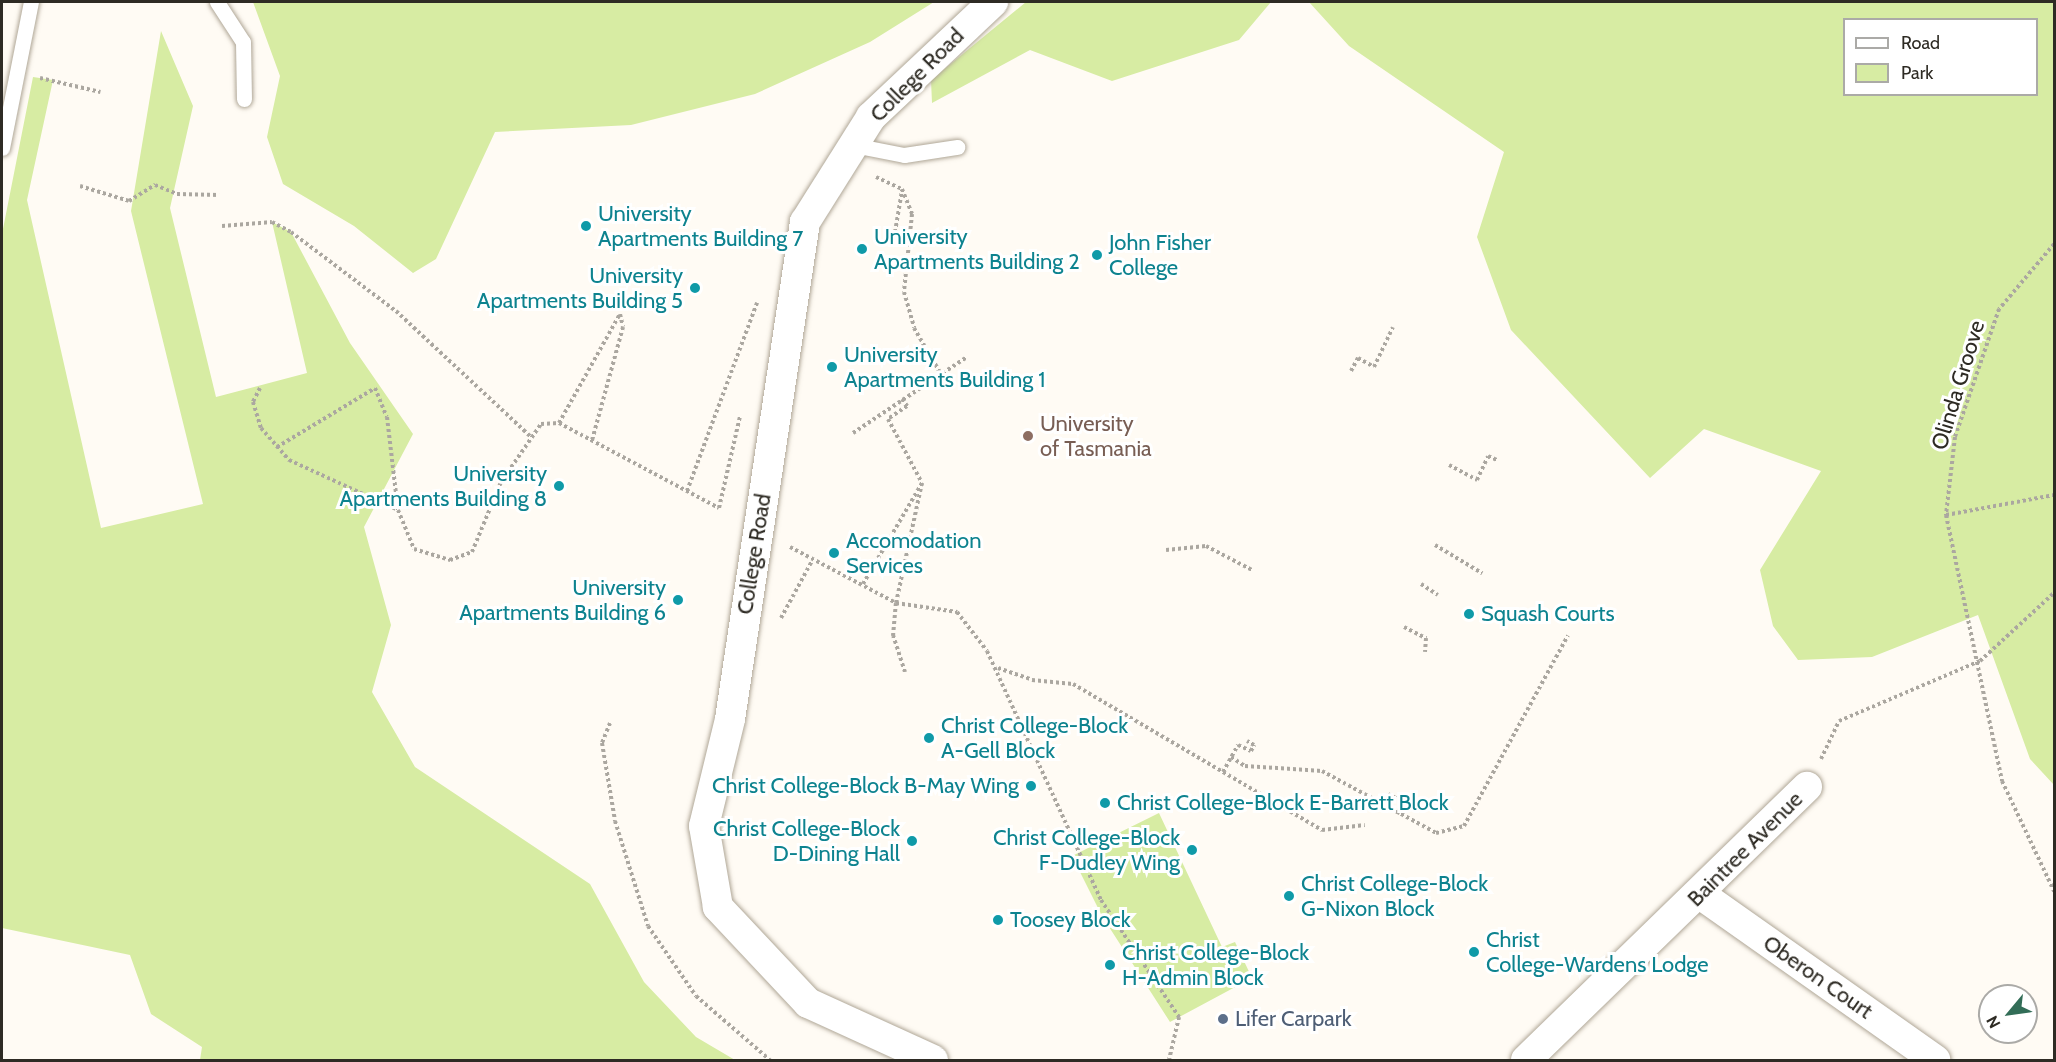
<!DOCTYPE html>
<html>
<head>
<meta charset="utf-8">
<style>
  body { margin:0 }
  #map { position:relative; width:2056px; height:1062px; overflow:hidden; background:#fffbf4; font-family:Cabin,sans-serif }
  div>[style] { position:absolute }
  .green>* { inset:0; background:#d7eca3 }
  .path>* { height:4px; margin-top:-2px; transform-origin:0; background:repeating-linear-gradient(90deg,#aba7a0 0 3px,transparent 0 6px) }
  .roads { filter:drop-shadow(0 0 2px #b0a797) drop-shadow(0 0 2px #b0a797) }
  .service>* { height:15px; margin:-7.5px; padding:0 7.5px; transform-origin:7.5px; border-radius:7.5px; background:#fff }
  .minor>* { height:30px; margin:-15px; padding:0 15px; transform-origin:15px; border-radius:15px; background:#fff }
  .dots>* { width:16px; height:16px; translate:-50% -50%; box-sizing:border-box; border:3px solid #fff; border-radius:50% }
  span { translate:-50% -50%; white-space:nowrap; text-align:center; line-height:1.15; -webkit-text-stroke:6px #fff; paint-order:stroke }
  .street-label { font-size:22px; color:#2e2b24 }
  .culture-label { font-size:22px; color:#0d838f }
  .left { translate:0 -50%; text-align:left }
  .right { translate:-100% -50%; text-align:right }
  .education-label { font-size:22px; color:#785e54 }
  .service-label { font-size:22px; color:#4e5e75 }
  .frame { position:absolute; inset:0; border:3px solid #2e2b24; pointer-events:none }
  .legend { position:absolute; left:1843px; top:18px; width:195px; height:78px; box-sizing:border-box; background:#fff; border:2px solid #abaaa7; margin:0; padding:8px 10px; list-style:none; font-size:18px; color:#2e2b24 }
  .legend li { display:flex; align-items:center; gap:12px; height:30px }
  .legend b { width:30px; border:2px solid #abaaa7 }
  .north { position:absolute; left:1978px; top:984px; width:60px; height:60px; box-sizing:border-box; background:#fff; border:2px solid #abaaa7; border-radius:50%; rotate:241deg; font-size:16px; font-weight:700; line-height:24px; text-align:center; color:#2e2b24 }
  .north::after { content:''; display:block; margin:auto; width:21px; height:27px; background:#326d57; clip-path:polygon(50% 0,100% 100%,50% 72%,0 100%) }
</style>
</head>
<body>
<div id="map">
  <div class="green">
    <i style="clip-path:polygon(253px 2px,934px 2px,870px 42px,755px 94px,631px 125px,495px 132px,436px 259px,413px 273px,354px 226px,283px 184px,267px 137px,280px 76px)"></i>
    <i style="clip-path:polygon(1026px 2px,1271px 2px,1239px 40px,1112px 81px,1030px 50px,932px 103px,931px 80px)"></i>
    <i style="clip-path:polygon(evenodd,1309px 2px,2054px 2px,2054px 785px,2030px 759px,1978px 615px,1872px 657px,1798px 660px,1773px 626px,1760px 570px,1821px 471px,1704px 429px,1650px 478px,1511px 330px,1477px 237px,1504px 152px,1349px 46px,1309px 2px,1844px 20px,2036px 20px,2036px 94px,1844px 94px,1844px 20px)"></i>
    <i style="clip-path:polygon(161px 31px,193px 106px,170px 208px,216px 397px,307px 373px,272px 222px,291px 232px,350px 343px,413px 434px,364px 527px,391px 625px,372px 692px,415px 767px,590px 884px,644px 982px,696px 1037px,735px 1060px,200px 1060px,202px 1047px,151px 1014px,130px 955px,2px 928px,2px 234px,33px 77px,53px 80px,27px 200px,101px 528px,203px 504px,131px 211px)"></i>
    <i style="clip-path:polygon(1159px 813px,1222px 947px,1235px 942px,1252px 978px,1170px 1022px,1102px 916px,1072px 856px)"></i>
  </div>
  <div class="path">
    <i style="left:40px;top:78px;width:62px;rotate:13.1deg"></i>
    <i style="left:876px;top:177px;width:29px;rotate:25deg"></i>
    <i style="left:902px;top:189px;width:27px;rotate:68deg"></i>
    <i style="left:912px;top:214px;width:78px;rotate:95.9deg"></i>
    <i style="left:904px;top:292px;width:37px;rotate:74deg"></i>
    <i style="left:914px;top:328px;width:53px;rotate:59.6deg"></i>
    <i style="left:80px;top:186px;width:51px;rotate:17deg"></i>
    <i style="left:129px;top:201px;width:31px;rotate:-32deg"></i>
    <i style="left:155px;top:185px;width:24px;rotate:22deg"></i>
    <i style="left:177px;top:194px;width:42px;rotate:1.4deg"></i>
    <i style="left:222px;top:226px;width:50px;rotate:-4.6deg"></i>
    <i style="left:272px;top:222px;width:21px;rotate:28deg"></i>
    <i style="left:291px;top:232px;width:131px;rotate:37deg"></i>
    <i style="left:396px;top:311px;width:185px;rotate:43deg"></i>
    <i style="left:893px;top:244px;width:55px;rotate:-80.5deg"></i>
    <i style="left:2054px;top:244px;width:85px;rotate:130.2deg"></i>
    <i style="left:1999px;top:309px;width:135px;rotate:109deg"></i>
    <i style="left:1955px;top:437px;width:79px;rotate:96.6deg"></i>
    <i style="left:1946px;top:515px;width:272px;rotate:78.1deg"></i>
    <i style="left:2002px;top:781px;width:122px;rotate:64.7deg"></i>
    <i style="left:1351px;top:371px;width:15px;rotate:-62deg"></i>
    <i style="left:1358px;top:358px;width:18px;rotate:29deg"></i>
    <i style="left:1374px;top:367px;width:44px;rotate:-64.6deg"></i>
    <i style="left:260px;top:388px;width:16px;rotate:117deg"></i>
    <i style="left:253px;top:402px;width:27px;rotate:73deg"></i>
    <i style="left:261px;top:428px;width:43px;rotate:48.8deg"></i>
    <i style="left:289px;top:460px;width:120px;rotate:24.6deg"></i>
    <i style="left:398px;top:510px;width:42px;rotate:67.7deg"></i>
    <i style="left:414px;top:549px;width:38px;rotate:17deg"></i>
    <i style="left:450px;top:560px;width:23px;rotate:-20deg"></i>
    <i style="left:472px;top:552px;width:76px;rotate:-67.5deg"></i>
    <i style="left:501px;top:482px;width:70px;rotate:-55.4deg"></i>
    <i style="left:541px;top:424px;width:18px;rotate:-3deg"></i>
    <i style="left:559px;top:423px;width:181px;rotate:28deg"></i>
    <i style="left:719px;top:508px;width:94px;rotate:-77.1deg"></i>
    <i style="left:902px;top:399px;width:9px;rotate:54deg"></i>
    <i style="left:907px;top:406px;width:23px;rotate:146deg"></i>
    <i style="left:888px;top:419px;width:72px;rotate:62deg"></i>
    <i style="left:559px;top:423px;width:125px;rotate:-60.8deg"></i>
    <i style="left:620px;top:314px;width:13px;rotate:77deg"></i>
    <i style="left:623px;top:327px;width:117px;rotate:105.3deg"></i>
    <i style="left:853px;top:433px;width:137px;rotate:-33.7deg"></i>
    <i style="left:277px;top:447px;width:114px;rotate:-31deg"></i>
    <i style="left:375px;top:388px;width:31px;rotate:68deg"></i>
    <i style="left:387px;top:417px;width:94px;rotate:83.3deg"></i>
    <i style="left:1449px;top:465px;width:32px;rotate:28deg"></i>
    <i style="left:1477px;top:480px;width:26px;rotate:-65deg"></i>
    <i style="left:1488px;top:456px;width:10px;rotate:24deg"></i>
    <i style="left:687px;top:491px;width:201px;rotate:-69.6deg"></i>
    <i style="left:1946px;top:515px;width:110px;rotate:-10.5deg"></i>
    <i style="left:1435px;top:545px;width:55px;rotate:30.8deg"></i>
    <i style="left:790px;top:547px;width:120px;rotate:27.8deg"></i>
    <i style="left:896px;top:603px;width:123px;rotate:-77.8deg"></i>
    <i style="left:922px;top:483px;width:117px;rotate:120.3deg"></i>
    <i style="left:1166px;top:550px;width:40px;rotate:-5.7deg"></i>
    <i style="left:1206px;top:546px;width:52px;rotate:27.6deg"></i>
    <i style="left:1421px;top:584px;width:20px;rotate:33deg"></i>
    <i style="left:781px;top:618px;width:65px;rotate:-61.5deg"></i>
    <i style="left:1404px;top:627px;width:25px;rotate:27deg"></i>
    <i style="left:1426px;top:638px;width:14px;rotate:94deg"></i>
    <i style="left:998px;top:668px;width:36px;rotate:19deg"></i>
    <i style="left:1032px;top:680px;width:41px;rotate:5.6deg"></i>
    <i style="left:1073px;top:684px;width:289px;rotate:30.4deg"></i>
    <i style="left:1322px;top:830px;width:43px;rotate:-6.6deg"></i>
    <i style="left:905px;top:672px;width:38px;rotate:-108deg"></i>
    <i style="left:893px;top:636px;width:33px;rotate:-85deg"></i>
    <i style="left:896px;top:603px;width:62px;rotate:8.4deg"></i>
    <i style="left:957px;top:612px;width:49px;rotate:52.4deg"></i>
    <i style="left:987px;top:651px;width:274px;rotate:65.4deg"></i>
    <i style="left:1101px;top:900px;width:141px;rotate:56.3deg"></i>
    <i style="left:1179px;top:1017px;width:44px;rotate:103.1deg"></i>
    <i style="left:610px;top:723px;width:22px;rotate:112deg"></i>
    <i style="left:602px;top:743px;width:79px;rotate:80.5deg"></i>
    <i style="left:615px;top:821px;width:110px;rotate:72.6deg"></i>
    <i style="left:648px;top:926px;width:85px;rotate:55.6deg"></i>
    <i style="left:696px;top:996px;width:98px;rotate:40.9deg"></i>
    <i style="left:1231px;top:757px;width:17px;rotate:33deg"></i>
    <i style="left:1245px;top:766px;width:77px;rotate:3.7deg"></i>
    <i style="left:1322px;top:771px;width:130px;rotate:28.5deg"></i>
    <i style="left:1436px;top:833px;width:29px;rotate:-14deg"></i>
    <i style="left:1464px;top:826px;width:217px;rotate:-61.4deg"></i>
    <i style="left:1821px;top:759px;width:42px;rotate:-64.7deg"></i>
    <i style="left:1839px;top:721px;width:153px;rotate:-23.1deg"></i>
    <i style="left:1980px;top:661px;width:100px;rotate:-42.6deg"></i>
    <i style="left:1223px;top:772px;width:31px;rotate:-61deg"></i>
    <i style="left:1238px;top:745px;width:14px;rotate:25deg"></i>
    <i style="left:1251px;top:751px;width:7px;rotate:-63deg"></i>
    <i style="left:1254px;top:745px;width:8px;rotate:-150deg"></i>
    <i style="left:1388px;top:794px;width:18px;rotate:27deg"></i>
    <i style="left:1404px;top:802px;width:14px;rotate:120deg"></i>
  </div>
  <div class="roads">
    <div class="service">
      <i style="left:217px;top:2px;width:48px;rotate:57deg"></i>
      <i style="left:243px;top:42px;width:57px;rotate:89deg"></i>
      <i style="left:853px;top:145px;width:52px;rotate:11.1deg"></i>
      <i style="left:904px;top:155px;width:54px;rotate:-8.6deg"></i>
      <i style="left:2px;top:148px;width:149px;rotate:-78.8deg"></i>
    </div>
    <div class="minor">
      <i style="left:1700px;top:894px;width:288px;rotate:35.2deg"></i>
      <i style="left:933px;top:1060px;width:137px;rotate:-155.5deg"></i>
      <i style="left:808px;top:1003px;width:132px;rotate:-133.2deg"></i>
      <i style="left:718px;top:907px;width:82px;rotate:-99.8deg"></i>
      <i style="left:704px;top:826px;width:110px;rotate:-76.3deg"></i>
      <i style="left:730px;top:719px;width:503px;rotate:-81.42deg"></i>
      <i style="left:805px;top:222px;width:124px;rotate:-57.8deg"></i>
      <i style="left:871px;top:117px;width:168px;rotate:-43.3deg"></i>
      <i style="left:1526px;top:1060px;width:392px;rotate:-44.2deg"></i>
    </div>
  </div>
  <div class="dots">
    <i style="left:586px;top:226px;background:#0f9aa8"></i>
    <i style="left:862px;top:249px;background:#0f9aa8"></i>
    <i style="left:1097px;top:255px;background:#0f9aa8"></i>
    <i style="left:695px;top:288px;background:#0f9aa8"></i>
    <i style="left:832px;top:367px;background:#0f9aa8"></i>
    <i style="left:1028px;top:436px;background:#8d6e63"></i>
    <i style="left:559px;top:486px;background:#0f9aa8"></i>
    <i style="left:834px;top:553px;background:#0f9aa8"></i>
    <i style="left:678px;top:600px;background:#0f9aa8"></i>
    <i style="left:1469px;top:614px;background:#0f9aa8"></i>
    <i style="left:929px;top:738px;background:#0f9aa8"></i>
    <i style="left:1031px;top:786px;background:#0f9aa8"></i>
    <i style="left:1105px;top:803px;background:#0f9aa8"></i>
    <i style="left:912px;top:841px;background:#0f9aa8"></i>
    <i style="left:1192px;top:850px;background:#0f9aa8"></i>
    <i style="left:1289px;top:896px;background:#0f9aa8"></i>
    <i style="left:998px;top:920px;background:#0f9aa8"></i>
    <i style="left:1474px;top:952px;background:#0f9aa8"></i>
    <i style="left:1110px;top:965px;background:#0f9aa8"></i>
    <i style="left:1223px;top:1019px;background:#5c6f8a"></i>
  </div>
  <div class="street-label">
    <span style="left:917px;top:75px;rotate:-45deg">College Road</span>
    <span style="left:1958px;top:385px;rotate:-73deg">Olinda Groove</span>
    <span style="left:754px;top:554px;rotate:-81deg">College Road</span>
    <span style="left:1745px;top:849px;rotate:-45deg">Baintree Avenue</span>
    <span style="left:1818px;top:977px;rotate:35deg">Oberon Court</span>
  </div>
  <div class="culture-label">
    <span class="left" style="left:598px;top:226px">University<br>Apartments Building 7</span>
    <span class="left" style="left:874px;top:249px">University<br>Apartments Building 2</span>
    <span class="left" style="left:1109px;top:255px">John Fisher<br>College</span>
    <span class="right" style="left:683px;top:288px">University<br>Apartments Building 5</span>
    <span class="left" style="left:844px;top:367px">University<br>Apartments Building 1</span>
    <span class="right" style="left:547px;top:486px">University<br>Apartments Building 8</span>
    <span class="left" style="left:846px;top:553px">Accomodation<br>Services</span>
    <span class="right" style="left:666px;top:600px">University<br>Apartments Building 6</span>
    <span class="left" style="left:1481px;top:614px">Squash Courts</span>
    <span class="left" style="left:941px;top:738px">Christ College-Block<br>A-Gell Block</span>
    <span class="right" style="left:1019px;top:786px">Christ College-Block B-May Wing</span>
    <span class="left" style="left:1117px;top:803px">Christ College-Block E-Barrett Block</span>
    <span class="right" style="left:900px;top:841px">Christ College-Block<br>D-Dining Hall</span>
    <span class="right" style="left:1180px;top:850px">Christ College-Block<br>F-Dudley Wing</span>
    <span class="left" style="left:1301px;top:896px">Christ College-Block<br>G-Nixon Block</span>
    <span class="left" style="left:1010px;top:920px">Toosey Block</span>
    <span class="left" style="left:1486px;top:952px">Christ<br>College-Wardens Lodge</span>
    <span class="left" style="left:1122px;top:965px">Christ College-Block<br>H-Admin Block</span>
  </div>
  <div class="education-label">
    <span class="left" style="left:1040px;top:436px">University<br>of Tasmania</span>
  </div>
  <div class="service-label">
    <span class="left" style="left:1235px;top:1019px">Lifer Carpark</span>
  </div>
  <div class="frame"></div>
  <ul class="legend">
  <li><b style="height:8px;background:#fff"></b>Road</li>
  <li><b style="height:16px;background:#d7eca3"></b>Park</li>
  </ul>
  <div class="north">N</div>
</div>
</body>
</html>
